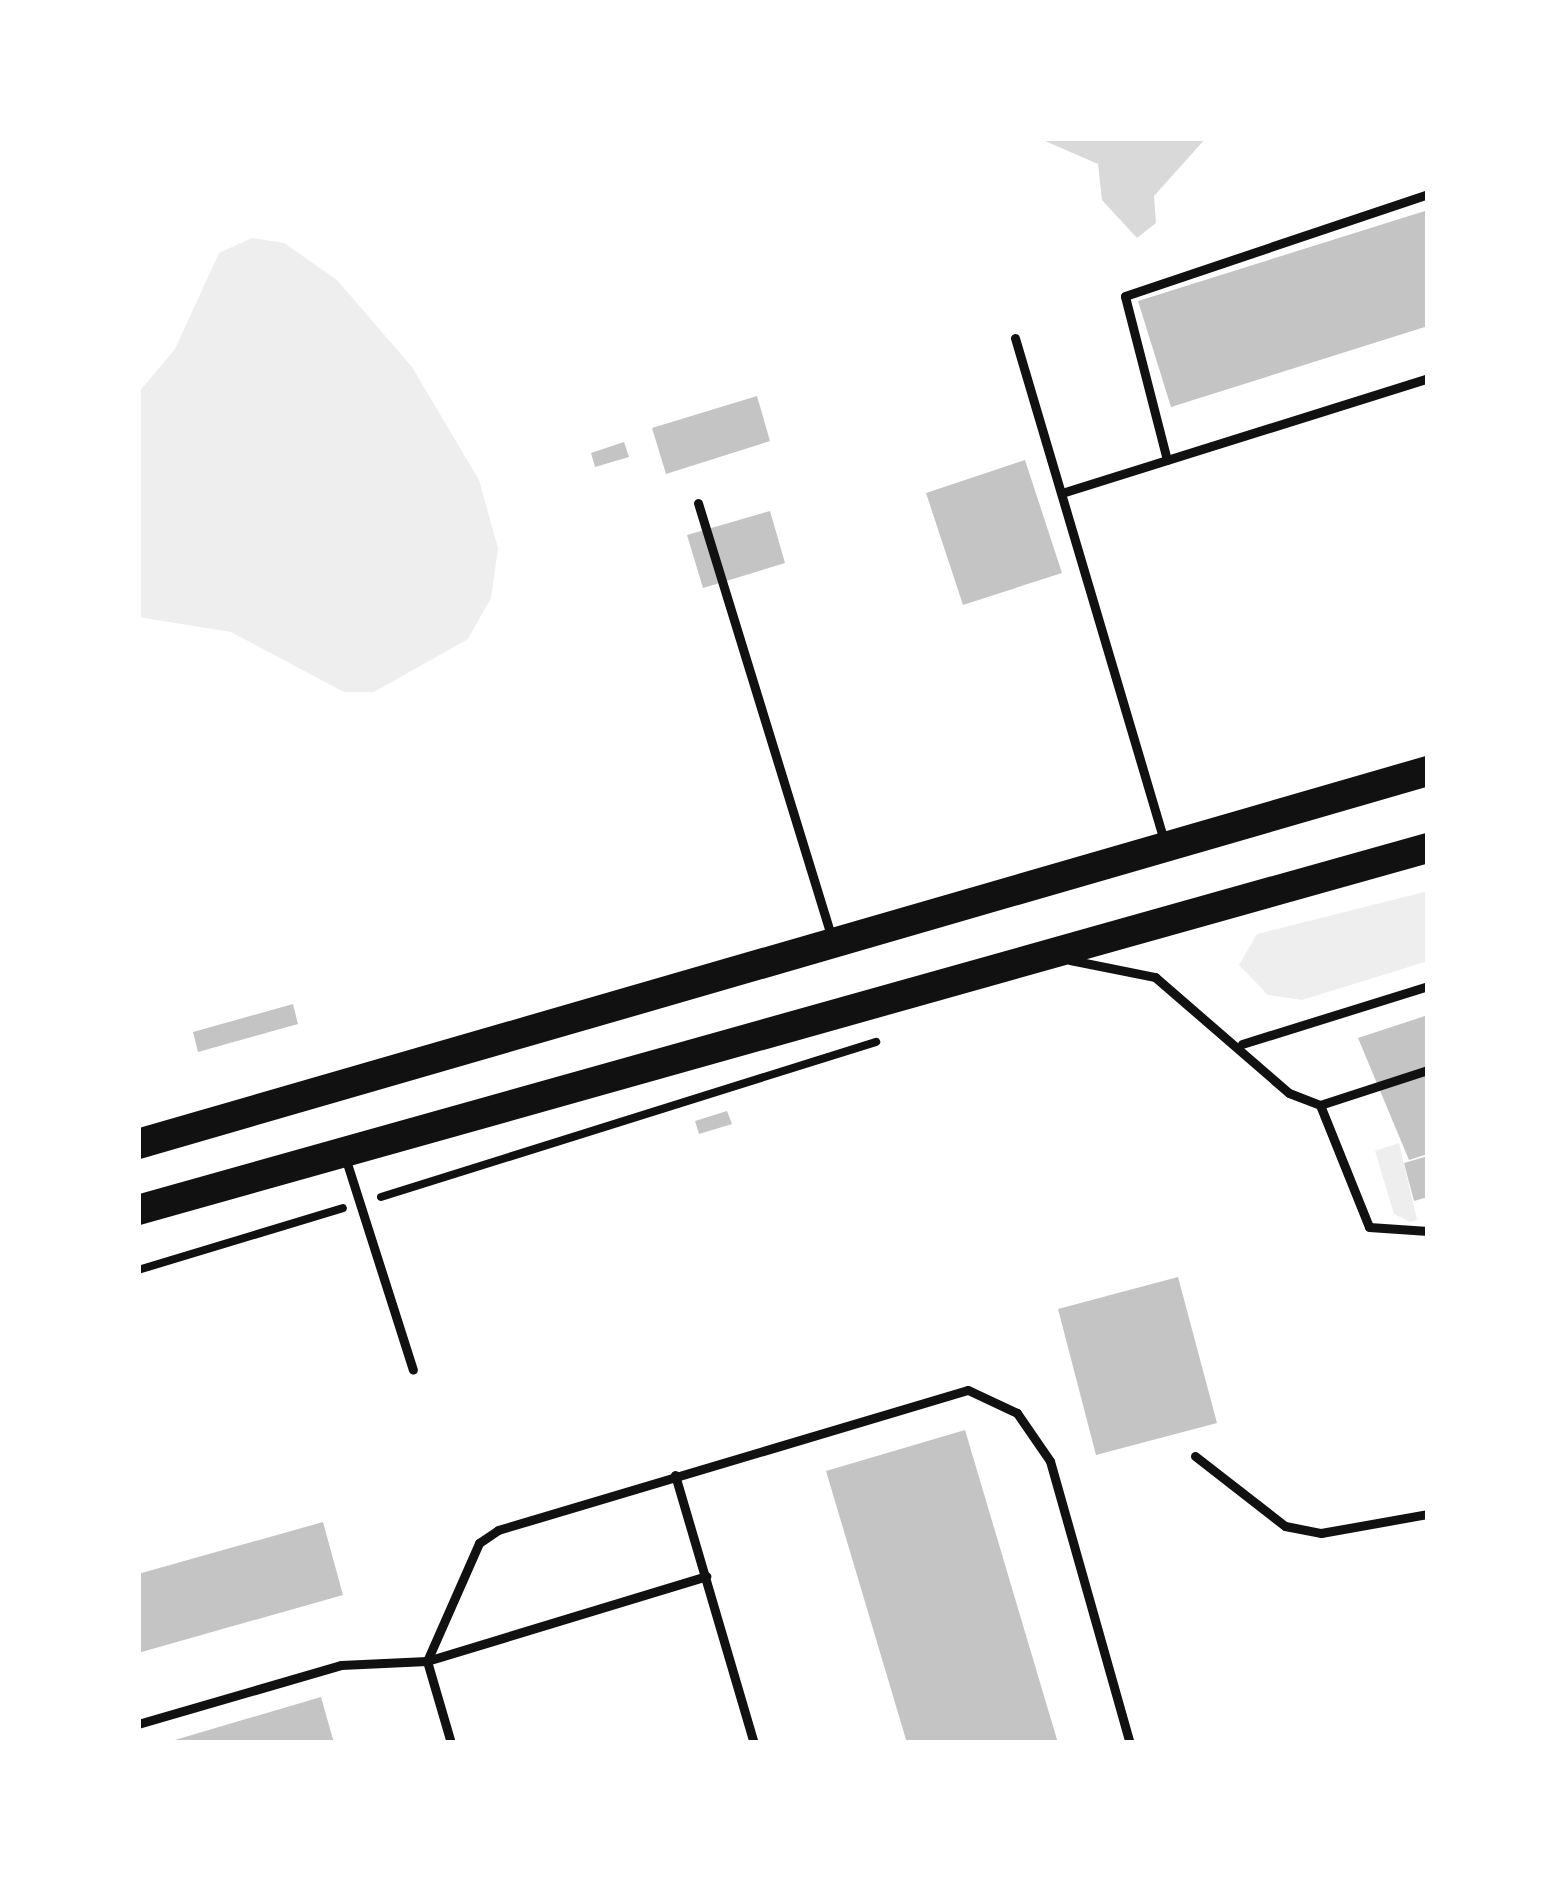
<!DOCTYPE html>
<html>
<head>
<meta charset="utf-8">
<style>
  body { margin:0 }
  #map { position:relative; width:1566px; height:1881px; overflow:hidden; background:#fff; font-family:"Work Sans",sans-serif }
  div>[style] { position:absolute }
  .green>* { inset:0; background:#eee }
  .water>* { inset:0; background:#d9d9d9 }
  .building>* { inset:0; background:#c4c4c4 }
  .path>* { height:8px; margin:-4px; padding:0 4px; transform-origin:4px; border-radius:4px; background:#111 }
  .service>* { height:9px; margin:-4.5px; padding:0 4.5px; transform-origin:4.5px; border-radius:4.5px; background:#111 }
  .primary>* { height:30px; margin:-15px; padding:0 15px; transform-origin:15px; border-radius:15px; background:#111 }
  span { translate:-50% -50%; white-space:nowrap; text-align:center; line-height:1.15; -webkit-text-stroke:10px #fff; paint-order:stroke }
  .frame { position:absolute; inset:0; border:141px solid #fff; pointer-events:none }
</style>
</head>
<body>
<div id="map">
  <div class="green">
    <i style="clip-path:polygon(252px 238px,284px 243px,337px 280px,412px 367px,479px 480px,498px 548px,491px 598px,468px 639px,374px 692px,344px 692px,231px 632px,138px 617px,138px 393px,175px 349px,219px 253px)"></i>
    <i style="clip-path:polygon(1428px 891px,1428px 961px,1302px 1000px,1268px 995px,1239px 965px,1257px 934px)"></i>
    <i style="clip-path:polygon(1399px 1143px,1417px 1220px,1410px 1222px,1394px 1214px,1375px 1151px)"></i>
  </div>
  <div class="water">
    <i style="clip-path:polygon(1038px 138px,1206px 138px,1154px 196px,1156px 223px,1137px 238px,1102px 200px,1098px 164px)"></i>
  </div>
  <div class="building">
    <i style="clip-path:polygon(1428px 210px,1428px 326px,1171px 407px,1138px 301px)"></i>
    <i style="clip-path:polygon(757px 396px,770px 441px,666px 474px,652px 428px)"></i>
    <i style="clip-path:polygon(624px 442px,629px 457px,595px 467px,591px 453px)"></i>
    <i style="clip-path:polygon(1025px 460px,1062px 573px,963px 605px,926px 493px)"></i>
    <i style="clip-path:polygon(770px 511px,785px 563px,703px 588px,687px 535px)"></i>
    <i style="clip-path:polygon(293px 1004px,298px 1024px,198px 1052px,193px 1032px)"></i>
    <i style="clip-path:polygon(1428px 1015px,1428px 1154px,1409px 1160px,1358px 1038px)"></i>
    <i style="clip-path:polygon(727px 1111px,732px 1124px,699px 1134px,695px 1121px)"></i>
    <i style="clip-path:polygon(1428px 1156px,1428px 1197px,1414px 1201px,1404px 1163px)"></i>
    <i style="clip-path:polygon(1178px 1277px,1217px 1423px,1096px 1455px,1058px 1309px)"></i>
    <i style="clip-path:polygon(965px 1430px,1058px 1743px,907px 1743px,826px 1471px)"></i>
    <i style="clip-path:polygon(323px 1522px,343px 1595px,138px 1653px,138px 1574px)"></i>
    <i style="clip-path:polygon(321px 1697px,334px 1743px,168px 1743px,168px 1742px)"></i>
  </div>
  <div class="path">
    <i style="left:381px;top:1197px;width:519px;rotate:-17.39deg"></i>
    <i style="left:138px;top:1270px;width:214px;rotate:-16.8deg"></i>
  </div>
  <div class="service">
    <i style="left:1015px;top:338px;width:528px;rotate:73.49deg"></i>
    <i style="left:1167px;top:460px;width:169px;rotate:-104.4deg"></i>
    <i style="left:1125px;top:296px;width:320px;rotate:-18.6deg"></i>
    <i style="left:1065px;top:492px;width:380px;rotate:-17.4deg"></i>
    <i style="left:698px;top:503px;width:455px;rotate:72.9deg"></i>
    <i style="left:1070px;top:960px;width:87px;rotate:11.3deg"></i>
    <i style="left:1155px;top:977px;width:177px;rotate:40.9deg"></i>
    <i style="left:1289px;top:1093px;width:33px;rotate:21deg"></i>
    <i style="left:1320px;top:1105px;width:114px;rotate:-18deg"></i>
    <i style="left:1242px;top:1044px;width:195px;rotate:-17.3deg"></i>
    <i style="left:1320px;top:1105px;width:131px;rotate:68.1deg"></i>
    <i style="left:1369px;top:1227px;width:59px;rotate:3.9deg"></i>
    <i style="left:346px;top:1160px;width:220px;rotate:72.3deg"></i>
    <i style="left:1195px;top:1456px;width:114px;rotate:37.9deg"></i>
    <i style="left:1285px;top:1526px;width:37px;rotate:11deg"></i>
    <i style="left:1321px;top:1533px;width:109px;rotate:-10.1deg"></i>
    <i style="left:675px;top:1475px;width:279px;rotate:73.6deg"></i>
    <i style="left:138px;top:1724px;width:211px;rotate:-16.2deg"></i>
    <i style="left:341px;top:1665px;width:86px;rotate:-2.7deg"></i>
    <i style="left:427px;top:1661px;width:292px;rotate:-16.9deg"></i>
    <i style="left:451px;top:1743px;width:85px;rotate:-106.3deg"></i>
    <i style="left:427px;top:1661px;width:129px;rotate:-66.2deg"></i>
    <i style="left:479px;top:1543px;width:23px;rotate:-34deg"></i>
    <i style="left:498px;top:1530px;width:490px;rotate:-16.6deg"></i>
    <i style="left:968px;top:1390px;width:54px;rotate:25.1deg"></i>
    <i style="left:1017px;top:1413px;width:58px;rotate:55.5deg"></i>
    <i style="left:1050px;top:1461px;width:293px;rotate:74.2deg"></i>
  </div>
  <div class="primary">
    <i style="left:138px;top:1144px;width:1343px;rotate:-16.13deg"></i>
    <i style="left:138px;top:1210px;width:1340px;rotate:-15.68deg"></i>
  </div>
  <div class="frame"></div>
</div>
</body>
</html>
